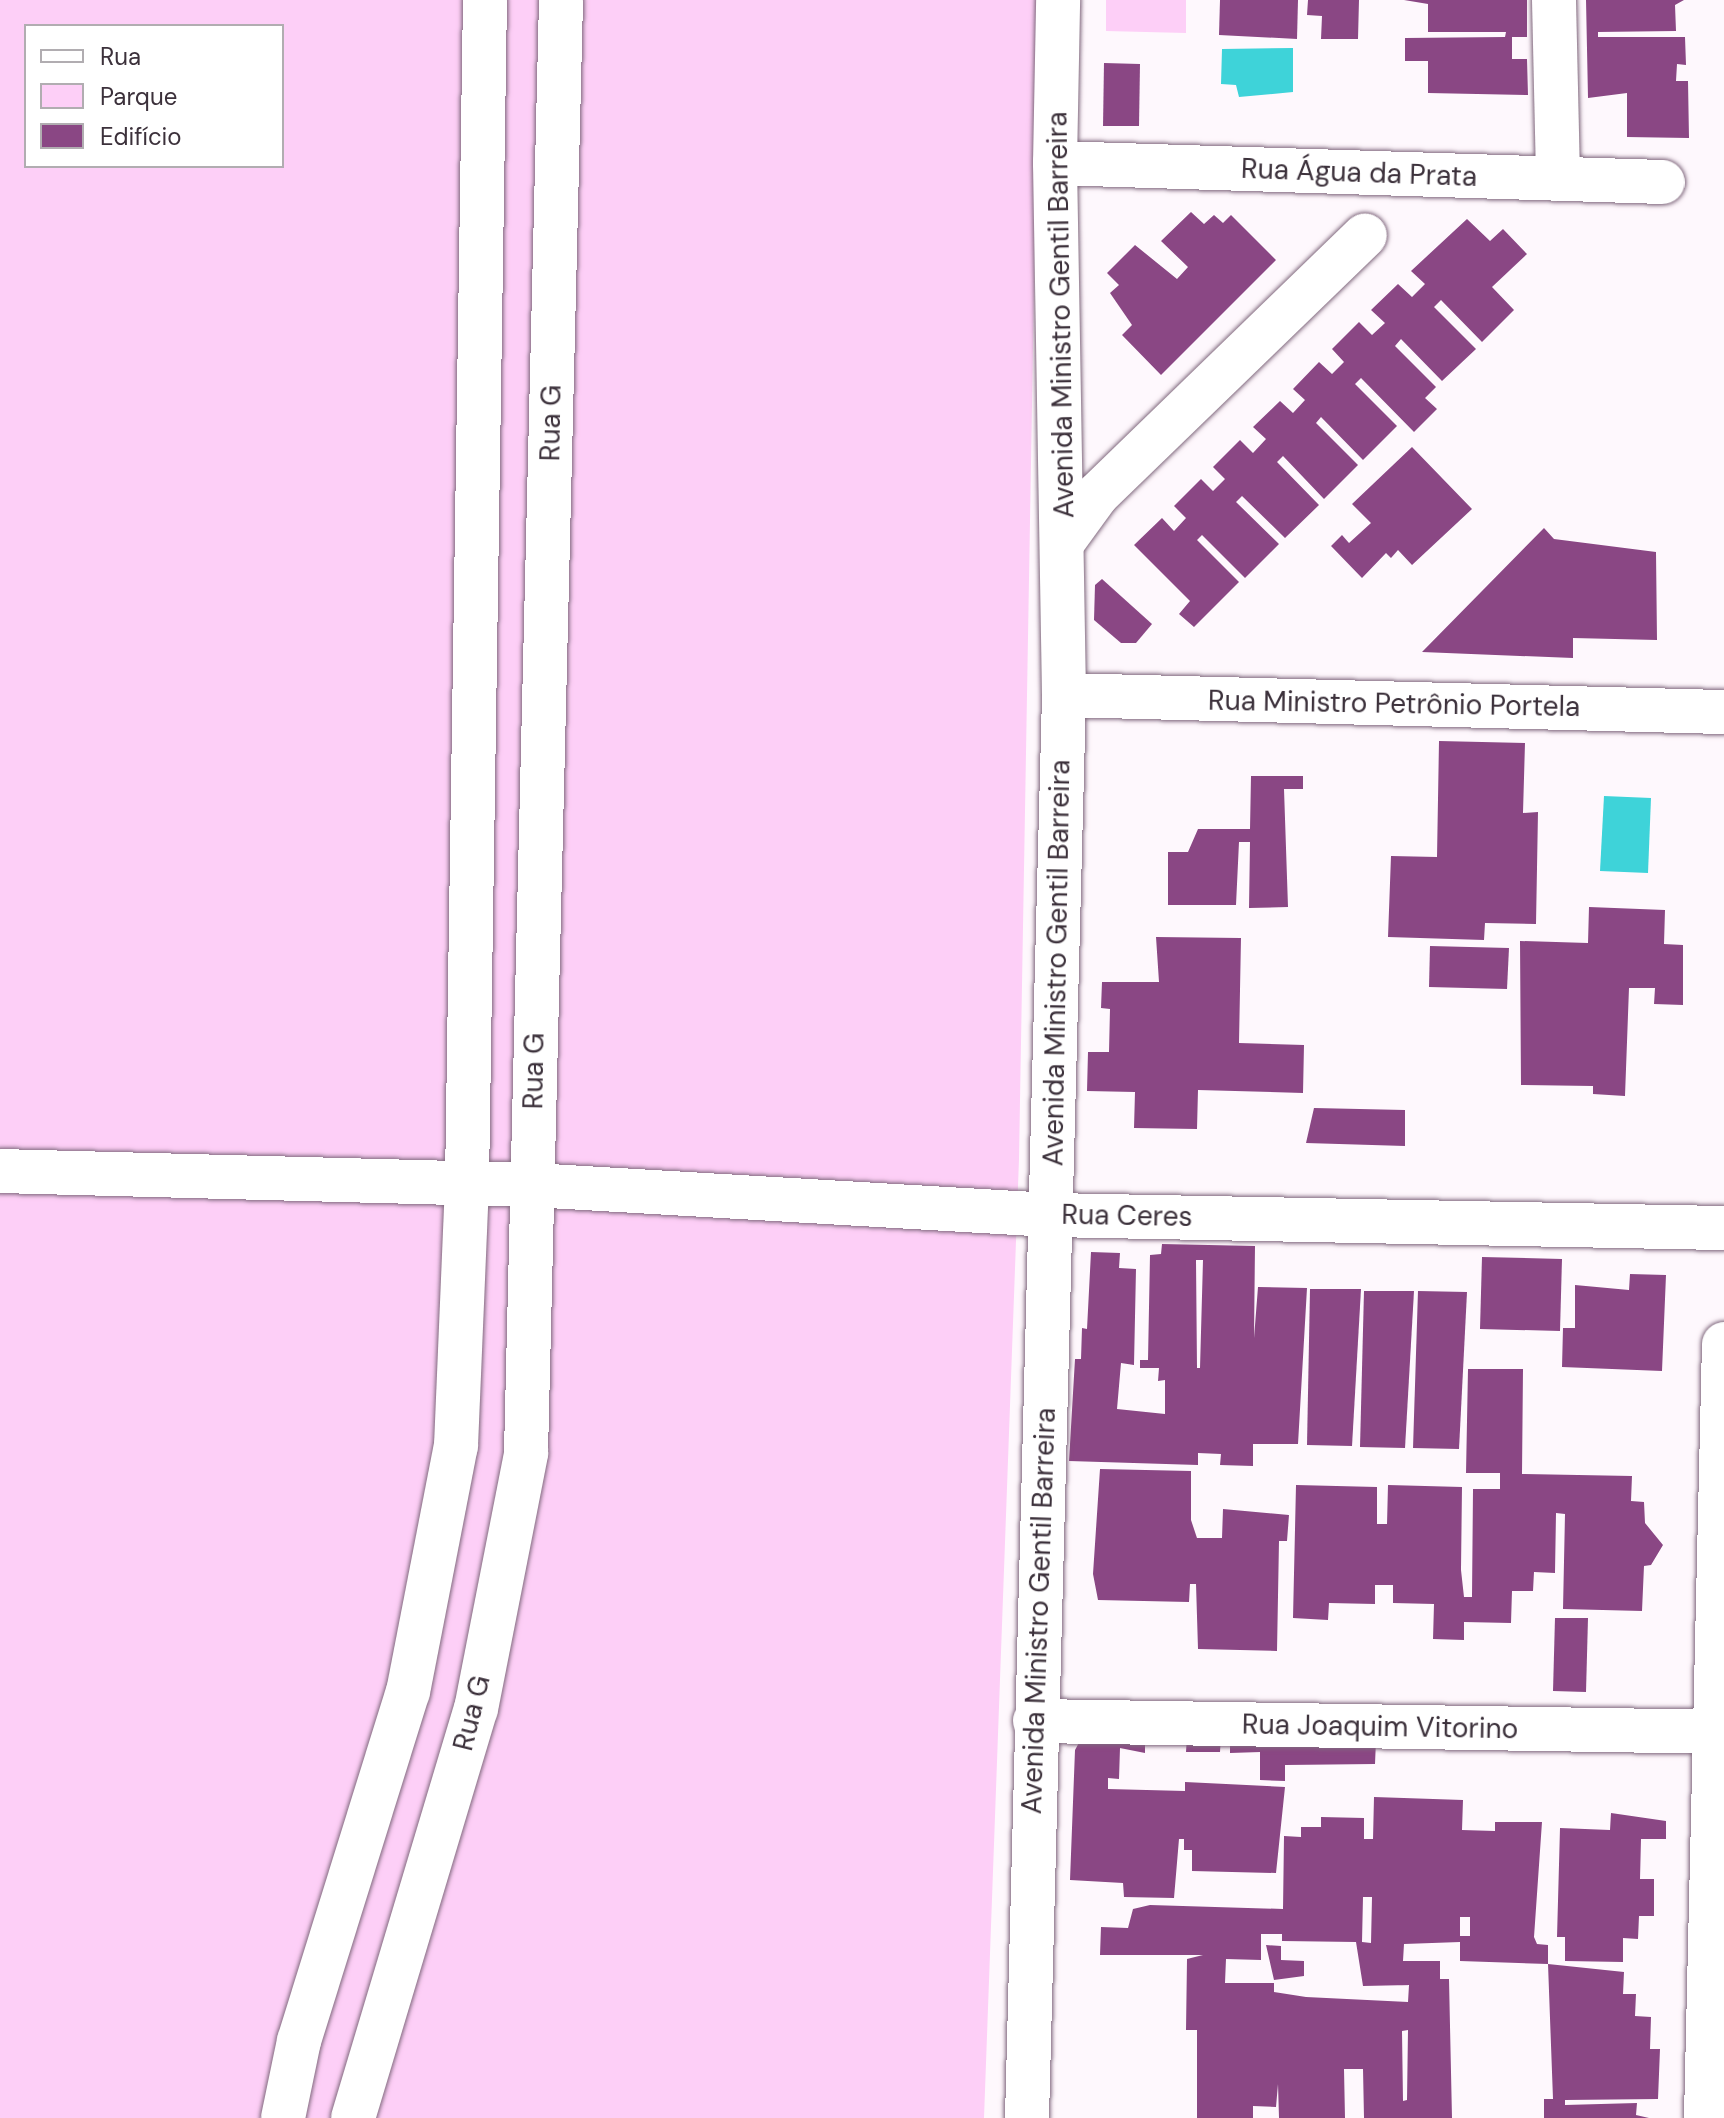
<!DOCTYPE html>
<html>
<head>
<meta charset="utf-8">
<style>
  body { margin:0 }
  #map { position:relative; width:1724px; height:2118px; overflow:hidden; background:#fef8fd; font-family:"DM Sans",sans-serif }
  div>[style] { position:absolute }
  .green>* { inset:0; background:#fdcff7 }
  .water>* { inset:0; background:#3ed3d9 }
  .building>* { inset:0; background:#8a4784 }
  .roads { filter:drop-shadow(0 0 2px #81697e) drop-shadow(0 0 2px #81697e) }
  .street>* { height:44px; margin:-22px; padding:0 22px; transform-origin:22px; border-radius:22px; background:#fff }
  .secondary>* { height:44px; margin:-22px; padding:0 22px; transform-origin:22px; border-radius:22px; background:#fff }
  span { translate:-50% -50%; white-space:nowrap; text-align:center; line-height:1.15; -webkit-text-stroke:8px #fff; paint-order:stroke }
  .street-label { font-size:28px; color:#3c313b }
  .legend { position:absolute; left:24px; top:24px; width:260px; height:144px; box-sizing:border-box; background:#fff; border:2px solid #b1adb1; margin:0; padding:10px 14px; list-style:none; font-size:24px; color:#3c313b }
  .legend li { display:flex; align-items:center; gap:16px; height:40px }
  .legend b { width:40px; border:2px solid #b1adb1 }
</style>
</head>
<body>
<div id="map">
  <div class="green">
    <i style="clip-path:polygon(evenodd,0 0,1039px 0,1019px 1159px,984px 2118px,0 2118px,0 0,26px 26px,282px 26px,282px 166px,26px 166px,26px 26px)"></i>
    <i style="clip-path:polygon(1106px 0,1186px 0,1186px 33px,1106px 31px)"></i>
  </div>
  <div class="water">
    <i style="clip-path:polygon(1222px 49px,1293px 48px,1293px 92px,1239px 97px,1236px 85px,1221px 84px)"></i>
    <i style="clip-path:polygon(1604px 796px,1651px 798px,1648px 873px,1600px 871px)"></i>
  </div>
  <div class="building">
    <i style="clip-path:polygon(1220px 0,1298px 0,1297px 39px,1219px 35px)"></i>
    <i style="clip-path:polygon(1308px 0,1359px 0,1358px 39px,1321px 39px,1322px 16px,1307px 15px)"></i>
    <i style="clip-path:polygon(1404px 0,1527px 0,1527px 37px,1512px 37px,1512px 59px,1527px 59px,1528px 95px,1428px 93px,1428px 61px,1405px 61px,1405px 38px,1505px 37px,1506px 32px,1428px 32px,1428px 4px)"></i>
    <i style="clip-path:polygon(1586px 0,1684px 0,1675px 5px,1676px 31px,1598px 32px,1598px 37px,1685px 37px,1686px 65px,1677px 64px,1676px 81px,1688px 81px,1689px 138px,1627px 137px,1627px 93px,1588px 98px)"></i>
    <i style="clip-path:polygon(1104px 63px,1140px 64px,1139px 126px,1103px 126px)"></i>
    <i style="clip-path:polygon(1191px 212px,1204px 224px,1214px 215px,1223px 223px,1231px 215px,1276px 260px,1161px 375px,1122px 335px,1132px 325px,1110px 293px,1119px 285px,1107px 273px,1135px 245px,1177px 279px,1188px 267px,1161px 241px)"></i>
    <i style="clip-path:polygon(1467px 219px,1490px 241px,1503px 229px,1527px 254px,1492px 287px,1514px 310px,1482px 342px,1441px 300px,1434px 307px,1476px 349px,1442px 381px,1401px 339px,1395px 346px,1436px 387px,1425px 398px,1437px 409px,1414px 432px,1361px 378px,1355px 384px,1397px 426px,1363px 460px,1321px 417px,1316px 423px,1358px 465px,1324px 499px,1283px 456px,1277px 462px,1319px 505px,1285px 538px,1242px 496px,1236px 502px,1279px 544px,1245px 578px,1202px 535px,1197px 540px,1239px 582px,1194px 627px,1179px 614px,1190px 601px,1134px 545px,1162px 518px,1174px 531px,1186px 518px,1174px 506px,1201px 479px,1213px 491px,1225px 479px,1213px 467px,1240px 440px,1253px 453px,1266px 439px,1253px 427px,1280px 401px,1293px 413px,1305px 400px,1293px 389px,1319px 362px,1332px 374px,1344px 362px,1332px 349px,1359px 322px,1372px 335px,1385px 323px,1371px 310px,1398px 284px,1412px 297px,1425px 284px,1411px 271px)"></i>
    <i style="clip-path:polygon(1412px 447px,1472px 509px,1412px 565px,1398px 550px,1391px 558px,1386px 553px,1362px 578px,1331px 546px,1342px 535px,1349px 543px,1371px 523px,1352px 504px)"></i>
    <i style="clip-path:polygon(1544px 528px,1554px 539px,1656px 552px,1657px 640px,1573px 638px,1573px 658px,1422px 652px)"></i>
    <i style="clip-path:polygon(1102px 579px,1152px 624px,1136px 643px,1121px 643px,1094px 620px,1095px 585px)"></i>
    <i style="clip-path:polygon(1439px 741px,1525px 743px,1523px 813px,1538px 812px,1536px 924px,1485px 923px,1484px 940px,1388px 937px,1391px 856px,1437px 857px)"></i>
    <i style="clip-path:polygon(1251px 776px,1303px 776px,1303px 789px,1284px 789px,1288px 907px,1249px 908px,1250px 842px,1239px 842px,1236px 905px,1168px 905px,1168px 852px,1188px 852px,1198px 829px,1250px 829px)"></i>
    <i style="clip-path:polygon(1589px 907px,1665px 910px,1664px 944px,1683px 945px,1683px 1005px,1654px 1004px,1655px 988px,1629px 988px,1625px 1096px,1593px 1094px,1593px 1086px,1521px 1085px,1520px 941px,1588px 943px)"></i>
    <i style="clip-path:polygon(1156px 937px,1241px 938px,1239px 1043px,1304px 1045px,1303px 1093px,1198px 1090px,1197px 1129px,1134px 1128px,1135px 1092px,1087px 1091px,1088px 1052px,1109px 1052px,1110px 1009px,1101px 1008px,1102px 982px,1159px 982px)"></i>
    <i style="clip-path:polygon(1430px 946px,1509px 948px,1507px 989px,1429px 987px)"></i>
    <i style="clip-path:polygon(1314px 1108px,1405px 1110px,1405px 1146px,1306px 1143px)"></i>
    <i style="clip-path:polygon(evenodd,1162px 1244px,1255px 1246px,1254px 1338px,1258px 1287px,1307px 1288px,1298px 1444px,1253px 1444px,1253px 1466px,1220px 1465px,1221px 1454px,1198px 1453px,1198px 1465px,1069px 1461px,1075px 1359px,1081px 1359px,1082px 1328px,1087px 1329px,1091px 1252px,1120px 1253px,1119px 1268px,1136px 1269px,1134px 1365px,1121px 1363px,1117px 1409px,1165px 1414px,1165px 1380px,1158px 1381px,1159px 1368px,1140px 1368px,1140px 1360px,1148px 1360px,1150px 1255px,1161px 1254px,1162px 1244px,1196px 1260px,1203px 1260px,1200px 1368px,1197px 1368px,1196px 1260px)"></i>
    <i style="clip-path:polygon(1482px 1257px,1562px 1259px,1560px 1331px,1480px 1329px)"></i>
    <i style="clip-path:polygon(1630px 1274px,1666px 1275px,1662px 1371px,1562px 1367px,1563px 1328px,1575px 1328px,1575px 1285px,1629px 1290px)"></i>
    <i style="clip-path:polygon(1310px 1289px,1361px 1289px,1352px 1446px,1307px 1445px)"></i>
    <i style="clip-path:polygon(1364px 1291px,1414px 1291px,1405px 1448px,1360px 1447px)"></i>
    <i style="clip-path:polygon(1418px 1291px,1467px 1292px,1459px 1449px,1413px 1448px)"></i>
    <i style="clip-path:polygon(1468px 1369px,1523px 1369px,1522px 1474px,1632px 1476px,1631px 1501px,1644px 1502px,1645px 1523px,1663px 1545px,1651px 1565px,1644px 1566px,1642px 1611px,1563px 1609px,1565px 1514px,1556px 1513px,1555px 1573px,1534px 1572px,1533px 1591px,1512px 1591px,1511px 1623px,1464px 1622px,1464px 1640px,1433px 1639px,1434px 1604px,1393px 1603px,1393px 1585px,1375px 1585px,1375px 1604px,1329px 1603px,1328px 1620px,1293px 1618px,1296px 1485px,1377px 1487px,1377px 1524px,1387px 1524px,1388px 1485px,1462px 1487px,1461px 1570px,1464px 1597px,1472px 1597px,1473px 1489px,1500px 1489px,1500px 1473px,1466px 1473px)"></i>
    <i style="clip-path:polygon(1100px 1469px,1191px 1471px,1191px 1520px,1197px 1538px,1222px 1538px,1223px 1509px,1289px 1515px,1287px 1541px,1279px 1541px,1277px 1651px,1198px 1649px,1196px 1584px,1190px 1584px,1189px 1602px,1098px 1600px,1093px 1574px)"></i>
    <i style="clip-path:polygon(1555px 1618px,1588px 1618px,1586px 1692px,1553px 1691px)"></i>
    <i style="clip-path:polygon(1145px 1735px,1145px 1753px,1120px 1748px,1119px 1779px,1108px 1778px,1108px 1789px,1185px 1791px,1185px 1782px,1285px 1787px,1276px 1873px,1192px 1871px,1192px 1850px,1184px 1850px,1184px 1839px,1179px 1839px,1174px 1898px,1124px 1897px,1123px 1883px,1070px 1880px,1075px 1750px,1081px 1739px)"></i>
    <i style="clip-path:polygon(1187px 1736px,1221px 1737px,1220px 1752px,1186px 1752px)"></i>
    <i style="clip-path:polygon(1230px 1737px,1376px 1740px,1375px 1764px,1285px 1765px,1285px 1781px,1260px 1780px,1260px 1752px,1230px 1753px)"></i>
    <i style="clip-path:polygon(evenodd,1374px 1797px,1463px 1800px,1462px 1830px,1495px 1831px,1495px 1822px,1542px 1822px,1534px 1937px,1537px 1944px,1548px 1945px,1548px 1964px,1460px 1961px,1460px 1942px,1404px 1944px,1403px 1961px,1440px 1961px,1440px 1979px,1449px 1979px,1452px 2118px,1364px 2118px,1363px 2069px,1344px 2069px,1345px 2118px,1279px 2118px,1278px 2084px,1276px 2107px,1253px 2106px,1253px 2118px,1197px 2118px,1197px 2030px,1186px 2030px,1187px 1959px,1203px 1955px,1100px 1955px,1101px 1927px,1128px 1928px,1133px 1909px,1150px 1905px,1283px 1909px,1284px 1836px,1301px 1837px,1301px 1827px,1321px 1827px,1321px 1817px,1364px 1818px,1364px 1839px,1373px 1839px,1374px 1797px,1363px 1897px,1372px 1897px,1371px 1943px,1362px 1942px,1363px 1897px,1374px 1797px,1460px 1917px,1470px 1917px,1470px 1936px,1460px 1936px,1460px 1917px,1374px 1797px,1261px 1934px,1282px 1934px,1282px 1941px,1356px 1942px,1363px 1986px,1409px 1985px,1408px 2002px,1306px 1997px,1274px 1992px,1274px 1983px,1225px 1983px,1226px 1959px,1261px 1960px,1261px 1934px,1374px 1797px,1408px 2030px,1407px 2100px,1403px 2101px,1402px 2031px,1408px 2030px)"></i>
    <i style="clip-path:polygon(1611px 1813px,1666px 1821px,1666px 1839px,1641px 1839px,1640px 1879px,1654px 1879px,1654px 1916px,1639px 1916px,1638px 1939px,1623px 1938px,1623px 1962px,1565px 1961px,1565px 1937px,1557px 1937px,1560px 1828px,1610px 1830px)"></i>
    <i style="clip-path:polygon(1266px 1945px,1281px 1946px,1281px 1960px,1304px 1961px,1304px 1976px,1274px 1980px)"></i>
    <i style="clip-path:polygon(1548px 1964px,1624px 1972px,1623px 1994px,1636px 1994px,1635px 2016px,1651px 2017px,1650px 2049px,1660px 2049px,1658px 2099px,1565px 2100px,1565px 2105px,1637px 2103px,1636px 2115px,1649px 2118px,1544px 2118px,1544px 2099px,1553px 2099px)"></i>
  </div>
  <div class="roads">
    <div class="street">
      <i style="left:1554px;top:0;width:179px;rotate:88.7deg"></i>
      <i style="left:1055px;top:163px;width:608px;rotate:1.79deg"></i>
      <i style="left:1065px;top:539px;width:54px;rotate:-54deg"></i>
      <i style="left:1097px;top:495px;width:373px;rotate:-44.1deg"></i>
      <i style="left:1064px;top:695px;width:660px;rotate:1.48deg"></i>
      <i style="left:1035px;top:1721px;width:689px;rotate:0.91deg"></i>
      <i style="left:283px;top:2118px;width:79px;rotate:-78.3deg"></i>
      <i style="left:299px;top:2041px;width:366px;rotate:-72.7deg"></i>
      <i style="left:408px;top:1692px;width:251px;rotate:-79deg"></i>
      <i style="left:456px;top:1446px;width:263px;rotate:-87.6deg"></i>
      <i style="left:467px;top:1183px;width:1183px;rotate:-89.13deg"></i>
      <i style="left:353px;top:2118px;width:427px;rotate:-73.3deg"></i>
      <i style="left:476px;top:1709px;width:261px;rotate:-78.9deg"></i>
      <i style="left:526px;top:1453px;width:1453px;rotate:-88.62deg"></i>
      <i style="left:1027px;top:2118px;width:1423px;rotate:-88.51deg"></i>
      <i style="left:1064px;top:695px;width:532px;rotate:-90.97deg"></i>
      <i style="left:1055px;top:163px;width:163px;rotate:-88.9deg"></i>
      <i style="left:1706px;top:2118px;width:774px;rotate:-88.67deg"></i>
    </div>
    <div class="secondary">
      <i style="left:0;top:1171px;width:532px;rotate:1.51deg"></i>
      <i style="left:532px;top:1185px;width:520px;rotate:3.31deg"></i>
      <i style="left:1051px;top:1215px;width:673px;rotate:1.11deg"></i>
    </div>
  </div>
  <div class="street-label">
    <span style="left:1359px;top:173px;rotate:2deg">Rua Água da Prata</span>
    <span style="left:1061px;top:315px;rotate:-91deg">Avenida Ministro Gentil Barreira</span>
    <span style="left:551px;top:423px;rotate:-89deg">Rua G</span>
    <span style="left:1394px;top:704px;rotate:1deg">Rua Ministro Petrônio Portela</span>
    <span style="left:1057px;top:963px;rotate:-89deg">Avenida Ministro Gentil Barreira</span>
    <span style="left:534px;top:1071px;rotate:-89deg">Rua G</span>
    <span style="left:1127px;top:1216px;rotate:1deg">Rua Ceres</span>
    <span style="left:1039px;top:1611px;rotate:-88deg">Avenida Ministro Gentil Barreira</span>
    <span style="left:472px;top:1713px;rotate:-76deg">Rua G</span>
    <span style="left:1380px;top:1727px;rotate:1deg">Rua Joaquim Vitorino</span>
  </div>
  <ul class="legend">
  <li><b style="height:10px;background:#fff"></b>Rua</li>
  <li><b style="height:22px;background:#fdcff7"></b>Parque</li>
  <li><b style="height:22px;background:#8a4784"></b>Edifício</li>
  </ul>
</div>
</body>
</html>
